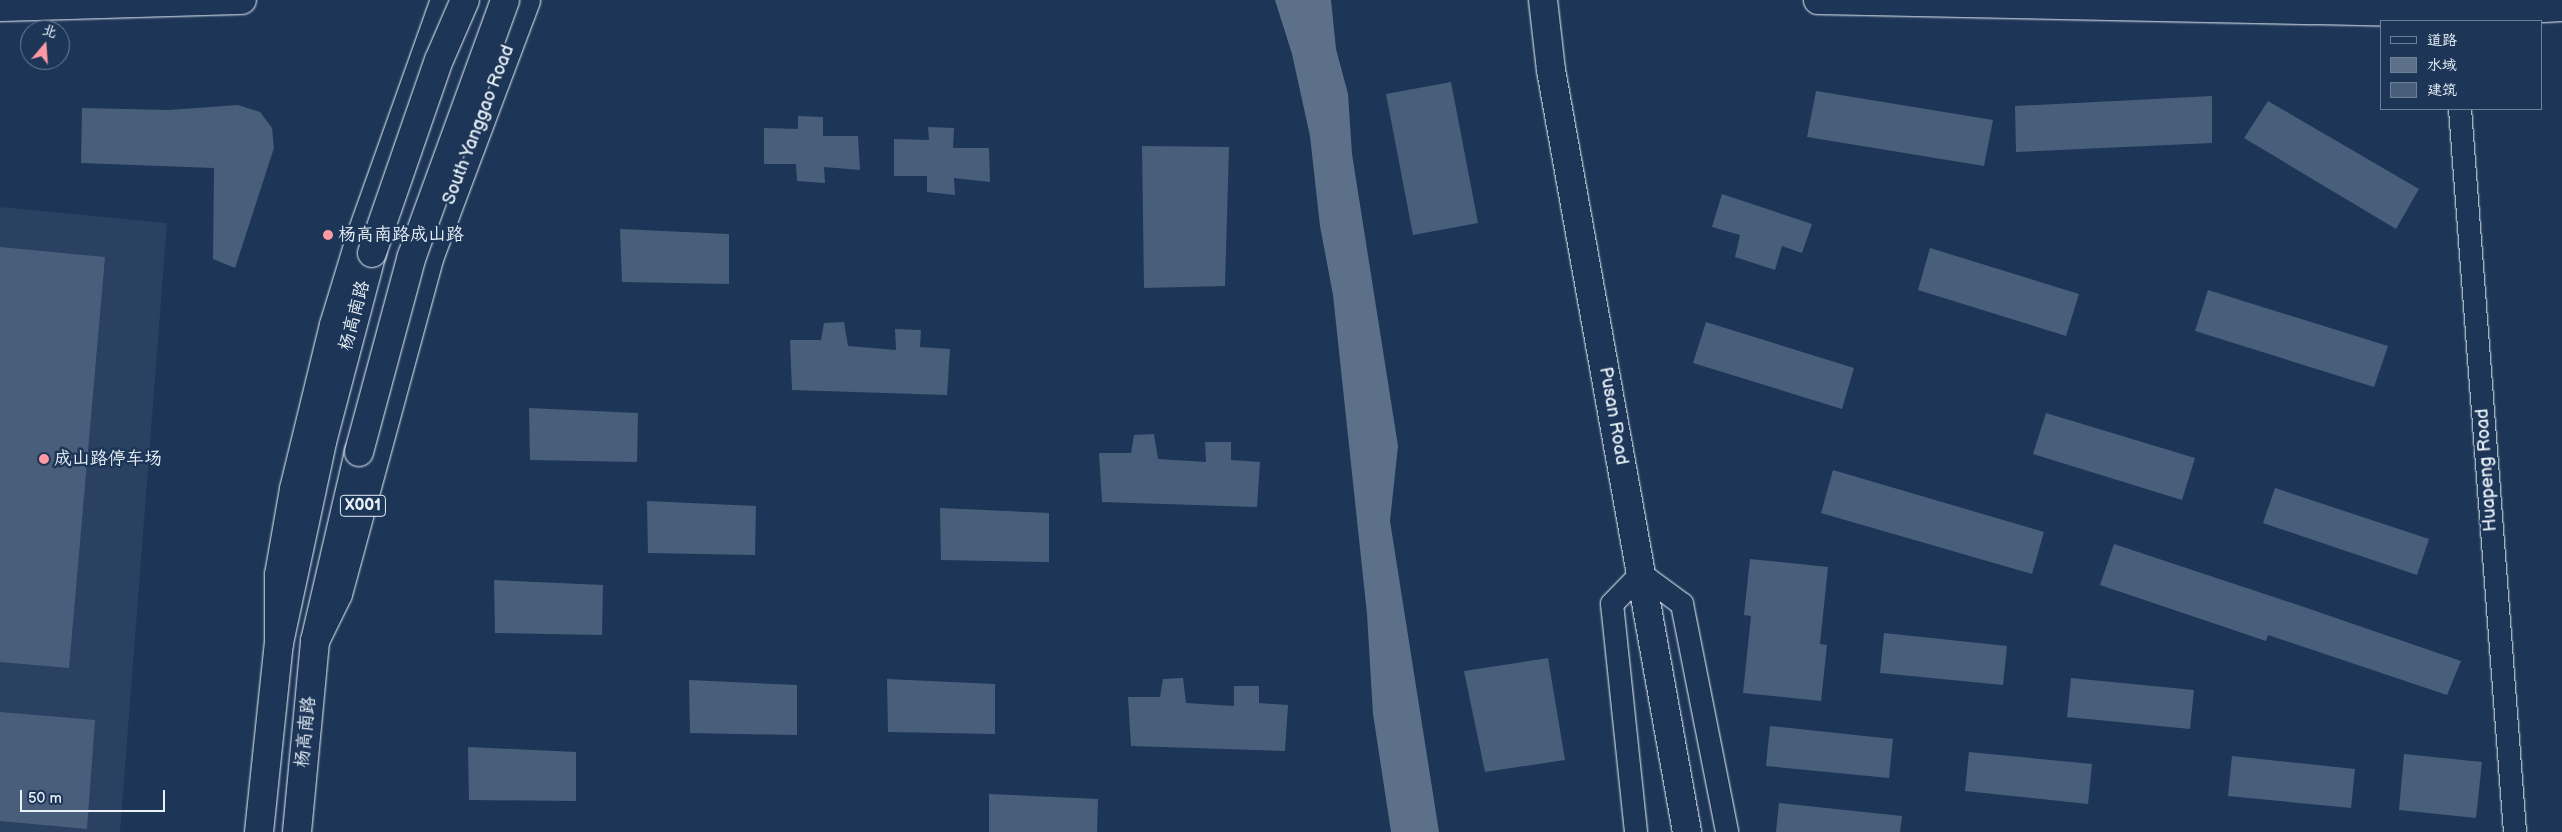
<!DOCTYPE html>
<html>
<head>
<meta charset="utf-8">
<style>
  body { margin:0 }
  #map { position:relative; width:2562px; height:832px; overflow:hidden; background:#1d3557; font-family:"Balsamiq Sans","LXGW WenKai TC",sans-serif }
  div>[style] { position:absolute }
  .built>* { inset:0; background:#2a4162 }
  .water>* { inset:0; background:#5d7089 }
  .building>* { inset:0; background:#495e7a }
  .roads { filter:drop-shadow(0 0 1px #e8f1f8) drop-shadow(0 0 1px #e8f1f8) }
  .minor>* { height:22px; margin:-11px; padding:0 11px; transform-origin:11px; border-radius:11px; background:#1d3557 }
  .secondary>* { height:28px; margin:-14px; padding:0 14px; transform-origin:14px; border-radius:14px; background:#1d3557 }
  .primary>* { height:28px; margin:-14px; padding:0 14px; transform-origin:14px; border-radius:14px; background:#1d3557 }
  .trunk>* { height:28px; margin:-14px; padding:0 14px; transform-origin:14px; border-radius:14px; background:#1d3557 }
  .bridges { filter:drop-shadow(0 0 1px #e8f1f8) drop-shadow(0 0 1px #e8f1f8) }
  .trunk-bridge>* { height:28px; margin:-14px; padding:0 14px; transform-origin:14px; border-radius:14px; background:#1d3557 }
  .dots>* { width:14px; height:14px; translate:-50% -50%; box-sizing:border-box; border:2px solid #1d3557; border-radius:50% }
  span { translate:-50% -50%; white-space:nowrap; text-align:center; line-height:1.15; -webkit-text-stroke:5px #1d3557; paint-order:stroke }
  .shield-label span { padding:1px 4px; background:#1d3557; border:1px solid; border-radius:4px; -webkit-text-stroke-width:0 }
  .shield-label { font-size:16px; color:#e8f1f8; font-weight:700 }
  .street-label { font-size:18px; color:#e8f1f8 }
  .poi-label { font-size:18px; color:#e8f1f8 }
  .left { translate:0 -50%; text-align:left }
  .legend { position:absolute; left:2380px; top:20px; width:162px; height:90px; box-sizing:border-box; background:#1d3557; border:1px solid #6e8097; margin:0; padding:6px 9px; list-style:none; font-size:15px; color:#e8f1f8 }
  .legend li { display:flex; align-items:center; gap:10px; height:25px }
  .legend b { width:25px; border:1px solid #6e8097 }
  .north { position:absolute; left:20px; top:20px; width:50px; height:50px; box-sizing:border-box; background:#1d3557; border:1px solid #6e8097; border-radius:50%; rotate:18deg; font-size:14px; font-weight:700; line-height:20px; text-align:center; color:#e8f1f8 }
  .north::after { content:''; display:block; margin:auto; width:18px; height:22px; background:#ff9aa2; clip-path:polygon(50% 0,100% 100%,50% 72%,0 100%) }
  .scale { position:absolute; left:20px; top:790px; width:145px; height:22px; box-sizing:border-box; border:2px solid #e8f1f8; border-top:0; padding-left:6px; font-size:15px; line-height:18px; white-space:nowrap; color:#e8f1f8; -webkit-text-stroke:4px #1d3557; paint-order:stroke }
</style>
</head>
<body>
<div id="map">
  <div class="built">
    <i style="clip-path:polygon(0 207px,167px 223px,120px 832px,0 832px)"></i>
  </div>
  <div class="water">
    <i style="clip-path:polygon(1275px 0,1331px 0,1336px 49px,1348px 94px,1352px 154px,1398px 446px,1390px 521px,1439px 832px,1391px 832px,1373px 714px,1367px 614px,1333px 295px,1320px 226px,1310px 136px,1292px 54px)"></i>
  </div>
  <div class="building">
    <i style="clip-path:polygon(1451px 82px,1478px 223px,1413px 235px,1386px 94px)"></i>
    <i style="clip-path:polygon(1816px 91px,1993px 120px,1984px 166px,1807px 137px)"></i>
    <i style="clip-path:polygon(2212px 96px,2212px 143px,2016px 152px,2015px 106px)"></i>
    <i style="clip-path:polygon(2268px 101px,2419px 189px,2396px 229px,2244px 138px)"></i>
    <i style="clip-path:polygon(238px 105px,260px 112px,272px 128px,274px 148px,235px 268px,213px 259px,214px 168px,81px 163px,82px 108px,169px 110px)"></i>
    <i style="clip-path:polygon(798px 116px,823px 117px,823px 136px,858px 136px,860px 170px,824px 167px,825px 183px,797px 181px,796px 164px,764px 164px,764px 128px,798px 129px)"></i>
    <i style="clip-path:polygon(928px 127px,954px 128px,953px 148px,989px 148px,990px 182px,954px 178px,955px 195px,927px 192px,927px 176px,894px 176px,894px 139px,929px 140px)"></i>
    <i style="clip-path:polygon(1142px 146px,1229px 147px,1225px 286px,1144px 288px)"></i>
    <i style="clip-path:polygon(1722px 194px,1812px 224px,1802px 253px,1782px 246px,1775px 270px,1735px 257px,1740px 235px,1712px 227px)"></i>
    <i style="clip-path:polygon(620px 229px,729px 234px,729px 284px,622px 282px)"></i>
    <i style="clip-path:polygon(0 247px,105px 257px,69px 668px,0 662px)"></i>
    <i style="clip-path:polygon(1930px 248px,2079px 294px,2066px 336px,1918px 290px)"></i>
    <i style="clip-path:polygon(2208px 290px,2388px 346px,2374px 387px,2195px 331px)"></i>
    <i style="clip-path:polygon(844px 322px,848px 346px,896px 350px,895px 329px,921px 330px,920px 347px,950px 349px,947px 395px,792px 390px,790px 340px,821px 340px,824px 323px)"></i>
    <i style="clip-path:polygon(1706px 322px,1854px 368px,1842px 409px,1693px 363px)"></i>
    <i style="clip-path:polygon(529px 408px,638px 413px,637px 462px,530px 460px)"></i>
    <i style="clip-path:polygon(2046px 413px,2195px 458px,2182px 500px,2033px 454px)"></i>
    <i style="clip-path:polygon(1154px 434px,1158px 459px,1206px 462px,1205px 442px,1231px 442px,1231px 460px,1260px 462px,1257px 507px,1102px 502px,1099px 453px,1131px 453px,1134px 435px)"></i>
    <i style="clip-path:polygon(1833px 470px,2044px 532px,2032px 574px,1821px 513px)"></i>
    <i style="clip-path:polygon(2275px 488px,2429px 539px,2417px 575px,2263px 523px)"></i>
    <i style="clip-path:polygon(647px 501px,756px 506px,755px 555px,648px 553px)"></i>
    <i style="clip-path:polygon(940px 508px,1049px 513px,1049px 562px,941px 560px)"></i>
    <i style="clip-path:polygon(2114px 544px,2304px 607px,2461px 661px,2447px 695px,2268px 635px,2266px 641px,2100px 585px)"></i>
    <i style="clip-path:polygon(1750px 559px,1828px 567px,1820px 644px,1827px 645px,1821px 701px,1743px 693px,1751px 616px,1744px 615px)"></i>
    <i style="clip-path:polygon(494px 580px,603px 585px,602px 635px,495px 633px)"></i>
    <i style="clip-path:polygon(1884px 633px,2007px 646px,2003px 685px,1880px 673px)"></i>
    <i style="clip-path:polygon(1548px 658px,1565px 760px,1485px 772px,1464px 671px)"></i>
    <i style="clip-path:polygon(1183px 678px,1186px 703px,1234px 706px,1234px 686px,1259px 686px,1259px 703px,1288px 705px,1285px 751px,1131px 746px,1128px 697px,1160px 697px,1163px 679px)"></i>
    <i style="clip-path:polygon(2071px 678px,2194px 690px,2190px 729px,2067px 717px)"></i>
    <i style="clip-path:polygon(887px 679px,995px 684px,995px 734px,888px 732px)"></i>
    <i style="clip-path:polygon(689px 680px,797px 685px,797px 735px,690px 733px)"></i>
    <i style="clip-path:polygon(0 712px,95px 720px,87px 829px,0 821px)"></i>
    <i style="clip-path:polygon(1770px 726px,1893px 739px,1889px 778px,1766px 766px)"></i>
    <i style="clip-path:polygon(468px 747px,576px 752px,576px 801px,469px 800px)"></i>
    <i style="clip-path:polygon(1969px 752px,2092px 764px,2088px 804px,1965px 791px)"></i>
    <i style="clip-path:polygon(2404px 754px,2482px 762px,2476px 818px,2399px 810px)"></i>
    <i style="clip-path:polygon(2232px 756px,2355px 769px,2351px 808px,2228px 796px)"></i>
    <i style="clip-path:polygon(989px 794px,1098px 799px,1097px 832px,989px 832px)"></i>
    <i style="clip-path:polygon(1779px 803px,1902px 816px,1900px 832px,1776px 832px)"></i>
  </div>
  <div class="roads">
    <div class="minor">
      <i style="left:2460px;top:109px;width:725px;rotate:85.65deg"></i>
      <i style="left:1636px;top:832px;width:229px;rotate:-96deg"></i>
      <i style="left:1612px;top:604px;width:42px;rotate:-46deg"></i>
      <i style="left:1641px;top:574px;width:51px;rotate:36.2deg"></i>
      <i style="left:1682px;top:604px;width:232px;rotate:78.8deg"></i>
    </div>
    <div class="secondary">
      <i style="left:1543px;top:0;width:70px;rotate:83.5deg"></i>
      <i style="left:1551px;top:70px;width:774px;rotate:79.88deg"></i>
      <i style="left:1818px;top:0;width:634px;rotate:1.17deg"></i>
      <i style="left:2452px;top:13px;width:110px;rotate:-3.1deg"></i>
    </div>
    <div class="primary">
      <i style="left:0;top:7px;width:242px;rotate:-1.7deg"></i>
      <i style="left:259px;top:832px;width:190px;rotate:-84deg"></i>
      <i style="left:279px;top:643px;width:68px;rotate:-90deg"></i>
      <i style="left:279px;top:575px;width:87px;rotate:-80.1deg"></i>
      <i style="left:294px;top:489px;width:169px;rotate:-76.3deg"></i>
      <i style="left:334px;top:325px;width:93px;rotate:-73.1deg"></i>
      <i style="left:361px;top:236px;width:251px;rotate:-70.4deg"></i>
      <i style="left:297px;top:832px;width:192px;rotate:-84.6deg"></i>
      <i style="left:315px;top:641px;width:52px;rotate:-63.9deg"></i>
      <i style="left:338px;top:594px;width:350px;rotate:-74.8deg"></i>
      <i style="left:430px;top:256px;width:273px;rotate:-69.4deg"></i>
    </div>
    <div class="trunk">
      <i style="left:315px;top:641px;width:194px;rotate:-76.9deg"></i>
      <i style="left:279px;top:643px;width:206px;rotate:-77.9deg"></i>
      <i style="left:322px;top:442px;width:196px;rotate:-75.2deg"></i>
    </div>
  </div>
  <div class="bridges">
    <div class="trunk-bridge">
      <i style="left:372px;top:253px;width:204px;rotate:-70.9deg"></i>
      <i style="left:439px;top:60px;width:65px;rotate:-66.6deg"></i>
      <i style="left:359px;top:452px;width:203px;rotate:-74.9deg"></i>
      <i style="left:412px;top:256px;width:272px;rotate:-70deg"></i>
    </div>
  </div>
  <div class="dots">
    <i style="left:328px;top:235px;background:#ff9aa2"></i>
    <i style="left:44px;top:459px;background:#ff9aa2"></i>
  </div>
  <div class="shield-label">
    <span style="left:363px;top:506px">X001</span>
  </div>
  <div class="street-label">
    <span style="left:479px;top:125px;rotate:-69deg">South Yanggao Road</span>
    <span style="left:355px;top:316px;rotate:-75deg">杨高南路</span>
    <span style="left:1613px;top:416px;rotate:80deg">Pusan Road</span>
    <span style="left:2487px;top:470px;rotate:-94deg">Huapeng Road</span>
    <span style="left:306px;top:732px;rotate:-84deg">杨高南路</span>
  </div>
  <div class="poi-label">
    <span class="left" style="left:338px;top:235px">杨高南路成山路</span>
    <span class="left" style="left:54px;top:459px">成山路停车场</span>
  </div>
  <ul class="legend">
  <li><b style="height:6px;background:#1d3557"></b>道路</li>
  <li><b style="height:14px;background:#5d7089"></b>水域</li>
  <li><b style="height:14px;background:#495e7a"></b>建筑</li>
  </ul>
  <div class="north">北</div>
  <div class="scale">50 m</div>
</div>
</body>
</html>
